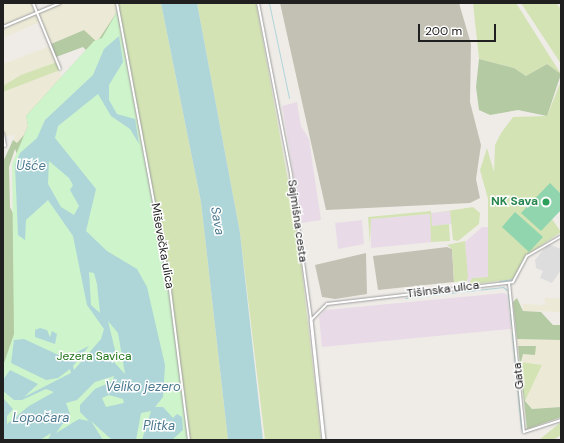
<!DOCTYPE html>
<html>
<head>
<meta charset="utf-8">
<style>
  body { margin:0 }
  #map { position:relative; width:564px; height:443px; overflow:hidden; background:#efece8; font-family:"DM Sans",sans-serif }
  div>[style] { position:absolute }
  .residential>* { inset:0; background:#dedddd }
  .industrial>* { inset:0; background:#e8dbe7 }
  .construction>* { inset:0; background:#c3c1b4 }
  .farmland>* { inset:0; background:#ecead6 }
  .grass>* { inset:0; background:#d3e3b4 }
  .forest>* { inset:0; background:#b4caa2 }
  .park>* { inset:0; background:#cef4cb }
  .pitch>* { inset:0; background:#90d5ae }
  .water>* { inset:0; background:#aed5d8 }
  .stream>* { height:1px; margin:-0.5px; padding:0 0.5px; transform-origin:0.5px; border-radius:0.5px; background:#aed5d8 }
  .roads { filter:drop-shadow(0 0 1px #9d9d9d) drop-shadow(0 0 1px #9d9d9d) }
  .minor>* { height:2px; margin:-1px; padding:0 1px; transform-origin:1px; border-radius:1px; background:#fff }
  .tertiary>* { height:2.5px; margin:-1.25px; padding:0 1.25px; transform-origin:1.25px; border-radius:1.25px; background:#fff }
  .dots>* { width:11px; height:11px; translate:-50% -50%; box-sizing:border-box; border:2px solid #fff; border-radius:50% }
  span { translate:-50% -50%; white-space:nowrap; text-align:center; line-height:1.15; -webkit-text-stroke:3px #fff; paint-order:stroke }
  .leisure-label { font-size:12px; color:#27864d; font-weight:700 }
  .right { translate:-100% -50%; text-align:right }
  .street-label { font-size:12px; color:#202020 }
  .park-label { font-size:12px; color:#217319 }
  .water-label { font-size:13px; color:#4c798f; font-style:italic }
  .frame { position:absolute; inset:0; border:4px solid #202020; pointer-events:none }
  .scale { position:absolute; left:418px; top:24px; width:78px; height:18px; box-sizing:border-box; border:2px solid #202020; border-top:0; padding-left:5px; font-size:12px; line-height:14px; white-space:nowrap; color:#202020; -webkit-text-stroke:3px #fff; paint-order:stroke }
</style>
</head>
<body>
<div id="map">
  <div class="residential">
    <i style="clip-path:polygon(548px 244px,561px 249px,561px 270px,552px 283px,540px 278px,543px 271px,536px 268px,535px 260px)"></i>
  </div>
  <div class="industrial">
    <i style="clip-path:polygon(297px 102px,301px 126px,309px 139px,321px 220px,302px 223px,282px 106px)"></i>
    <i style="clip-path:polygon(450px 211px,452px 224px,432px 226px,431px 213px)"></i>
    <i style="clip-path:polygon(430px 214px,432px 242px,371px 248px,371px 219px)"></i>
    <i style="clip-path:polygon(362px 220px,364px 244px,338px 249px,335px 223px)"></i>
    <i style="clip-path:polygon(482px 227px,489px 227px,488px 277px,472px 278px,468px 285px,465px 242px)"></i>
    <i style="clip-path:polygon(504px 293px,507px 295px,511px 329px,322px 347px,319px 317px,325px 310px)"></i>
  </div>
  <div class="construction">
    <i style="clip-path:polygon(280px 3px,459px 3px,471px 44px,470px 102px,481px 145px,476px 179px,480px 198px,470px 203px,326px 210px)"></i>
    <i style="clip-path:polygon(447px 247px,452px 249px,454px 282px,378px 290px,373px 256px)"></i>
    <i style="clip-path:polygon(366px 253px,367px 294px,335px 299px,322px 297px,315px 265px)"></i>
  </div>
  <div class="farmland">
    <i style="clip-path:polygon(3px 3px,32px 3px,34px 11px,3px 26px)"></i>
    <i style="clip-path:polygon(62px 3px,115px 3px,117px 12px,97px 42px,84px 30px,51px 44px,39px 14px)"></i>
    <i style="clip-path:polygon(36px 14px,40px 22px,3px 38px,3px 29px)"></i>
    <i style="clip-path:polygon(50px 46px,57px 62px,3px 86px,3px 64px)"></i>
    <i style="clip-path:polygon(60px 70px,61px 79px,26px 116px,28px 126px,24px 135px,17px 143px,13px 140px,15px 135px,6px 136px,3px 132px,3px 92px)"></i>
    <i style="clip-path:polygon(545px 298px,561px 298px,561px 312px,523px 311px,523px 304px,545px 305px)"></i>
    <i style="clip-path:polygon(517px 339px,561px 340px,561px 407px,532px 409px,525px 401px,542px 365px,521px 362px,523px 354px,536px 347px,518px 346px)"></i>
  </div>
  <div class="grass">
    <i style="clip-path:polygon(117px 3px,161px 3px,201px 202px,228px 440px,190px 440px,167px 266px)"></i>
    <i style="clip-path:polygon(197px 3px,256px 3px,298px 236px,321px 440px,265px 440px,240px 233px)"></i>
    <i style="clip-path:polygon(473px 3px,516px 3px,561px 74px,547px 64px,526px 76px,514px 68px,479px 59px)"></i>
    <i style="clip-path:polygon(521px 3px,556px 3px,561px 9px,561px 64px)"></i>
    <i style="clip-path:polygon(57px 62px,60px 70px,3px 92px,3px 86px,21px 75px)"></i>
    <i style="clip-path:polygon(561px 81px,561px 194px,550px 184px,540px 231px,552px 219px,561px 232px,526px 256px,513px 279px,468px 285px,472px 278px,488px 277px,488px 199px,480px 170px,487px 148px,494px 172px,495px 145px,501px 133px,513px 117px,547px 116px)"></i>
    <i style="clip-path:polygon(473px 207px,480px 213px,479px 224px,458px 241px,453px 240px,450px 211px,434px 213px)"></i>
    <i style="clip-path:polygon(431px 211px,432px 226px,449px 224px,450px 241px,431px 242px,430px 214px,371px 219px,370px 244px,368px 217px)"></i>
    <i style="clip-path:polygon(465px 241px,468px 277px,467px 281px,454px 282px,452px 249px,447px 245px)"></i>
    <i style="clip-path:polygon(521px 362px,542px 365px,525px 401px,522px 381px)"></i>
    <i style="clip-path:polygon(561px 422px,561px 435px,553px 440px,539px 440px)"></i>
  </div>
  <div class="forest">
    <i style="clip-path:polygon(117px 12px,120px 27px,18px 157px,15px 149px,9px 167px,10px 207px,46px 284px,3px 380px,3px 162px,13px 140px,17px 143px,24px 135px,28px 126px,26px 116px,86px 50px,83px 47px,56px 57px,51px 44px,84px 30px,97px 42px)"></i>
    <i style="clip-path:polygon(479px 59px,514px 68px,526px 76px,547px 64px,561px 74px,547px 116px,518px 110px,490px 115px,479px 110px,476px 87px)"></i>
    <i style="clip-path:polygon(517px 298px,523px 311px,541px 312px,553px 325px,561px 325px,561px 340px,517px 339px,513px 302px)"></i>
    <i style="clip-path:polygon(518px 346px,536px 346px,535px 355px,523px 354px,521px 362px,525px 401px,532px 409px,561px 407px,561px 417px,527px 429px)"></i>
  </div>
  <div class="park">
    <i style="clip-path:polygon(117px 12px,169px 292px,188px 440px,3px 440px,3px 366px,14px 334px,12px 164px,28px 126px,26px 116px,94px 41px,102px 38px)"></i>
  </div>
  <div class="pitch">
    <i style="clip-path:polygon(550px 183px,561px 194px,561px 210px,541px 231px,521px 213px)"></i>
    <i style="clip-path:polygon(515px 212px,543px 237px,529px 252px,502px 227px)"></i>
  </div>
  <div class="water">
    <i style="clip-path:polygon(161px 3px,197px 3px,240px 233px,263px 440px,228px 440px,201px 202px)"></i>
    <i style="clip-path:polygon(evenodd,119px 36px,123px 62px,109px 85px,109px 100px,117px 114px,135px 119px,139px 144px,130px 129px,111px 116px,98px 94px,58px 126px,55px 138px,96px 189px,86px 231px,107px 251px,137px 269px,147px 287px,165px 365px,163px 397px,155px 407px,163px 407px,173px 418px,177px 414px,182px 417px,183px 430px,172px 440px,142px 440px,151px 411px,141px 413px,136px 440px,112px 440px,91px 421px,103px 440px,48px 440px,51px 433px,40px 440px,3px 440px,3px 398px,13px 409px,7px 416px,7px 424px,29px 406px,54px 392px,46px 389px,22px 400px,14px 400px,3px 391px,3px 380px,10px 370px,38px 384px,24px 397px,71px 373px,70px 369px,58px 378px,46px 380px,11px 363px,14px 340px,24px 339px,65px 358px,89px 346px,73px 366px,74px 370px,101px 339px,104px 329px,87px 305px,73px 236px,48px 200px,26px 220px,25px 240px,18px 235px,15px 165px,20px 153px,37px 138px,45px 120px,93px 75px,104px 49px,119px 36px,49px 161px,69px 178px,73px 185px,70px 190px,79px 206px,74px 215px,61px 207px,48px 184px,49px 161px,119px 36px,89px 272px,94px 273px,97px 284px,100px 313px,91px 305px,89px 272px,119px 36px,108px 321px,118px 333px,125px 374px,112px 360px,115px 350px,108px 321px,119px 36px,114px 376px,113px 381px,95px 389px,80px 405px,80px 412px,89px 421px,79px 419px,56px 433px,70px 414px,66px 403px,77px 400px,95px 382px,114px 376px,119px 36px,109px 395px,123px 399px,124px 403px,106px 407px,102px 398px,109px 395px)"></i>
    <i style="clip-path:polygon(40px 328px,47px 330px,50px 337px,52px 331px,57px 334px,55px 344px,35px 337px,35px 330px)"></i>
  </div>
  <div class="stream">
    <i style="left:269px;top:3px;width:97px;rotate:78.1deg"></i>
    <i style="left:519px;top:269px;width:4px;rotate:-76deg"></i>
    <i style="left:499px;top:281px;width:15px;rotate:-8deg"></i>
    <i style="left:508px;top:294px;width:15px;rotate:82deg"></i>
    <i style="left:405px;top:298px;width:99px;rotate:-6.4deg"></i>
    <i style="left:503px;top:287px;width:5px;rotate:37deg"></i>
    <i style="left:510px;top:313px;width:15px;rotate:82deg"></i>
    <i style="left:512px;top:333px;width:96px;rotate:84.6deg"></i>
  </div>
  <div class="roads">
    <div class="minor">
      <i style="left:33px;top:3px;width:71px;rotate:67.8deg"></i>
      <i style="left:117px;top:3px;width:292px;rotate:79.5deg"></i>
      <i style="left:170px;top:290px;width:151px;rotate:82.8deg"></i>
      <i style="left:258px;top:3px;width:175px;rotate:79.1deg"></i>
      <i style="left:291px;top:175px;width:145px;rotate:82.1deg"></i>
      <i style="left:3px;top:27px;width:62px;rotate:-22.8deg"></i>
      <i style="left:3px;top:133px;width:13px;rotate:81deg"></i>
      <i style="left:509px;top:283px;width:150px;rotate:84.3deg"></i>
      <i style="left:524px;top:432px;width:39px;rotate:-18deg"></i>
      <i style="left:312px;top:319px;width:21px;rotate:-45deg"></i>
      <i style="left:327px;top:304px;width:187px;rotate:-6.7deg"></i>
      <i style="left:513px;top:282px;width:30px;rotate:-62deg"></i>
      <i style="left:527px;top:256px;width:39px;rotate:-30deg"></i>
    </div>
    <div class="tertiary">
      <i style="left:311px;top:319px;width:122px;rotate:83.9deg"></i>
    </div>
  </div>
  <div class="dots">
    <i style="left:546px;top:202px;background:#2e9e5b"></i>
  </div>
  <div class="leisure-label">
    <span class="right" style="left:538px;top:202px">NK Sava</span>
  </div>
  <div class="street-label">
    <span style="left:297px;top:221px;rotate:82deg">Sajmišna cesta</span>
    <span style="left:162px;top:246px;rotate:80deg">Miševečka ulica</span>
    <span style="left:443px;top:290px;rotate:-7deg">Tišinska ulica</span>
    <span style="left:519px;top:376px;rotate:-96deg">Gata</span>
  </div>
  <div class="park-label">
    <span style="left:94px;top:357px">Jezera Savica</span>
  </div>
  <div class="water-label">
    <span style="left:31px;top:166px">Ušće</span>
    <span style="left:217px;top:221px;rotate:80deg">Sava</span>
    <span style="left:143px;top:387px">Veliko jezero</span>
    <span style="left:41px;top:418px">Lopočara</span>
    <span style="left:159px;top:426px">Plitka</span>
  </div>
  <div class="frame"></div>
  <div class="scale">200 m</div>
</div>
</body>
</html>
